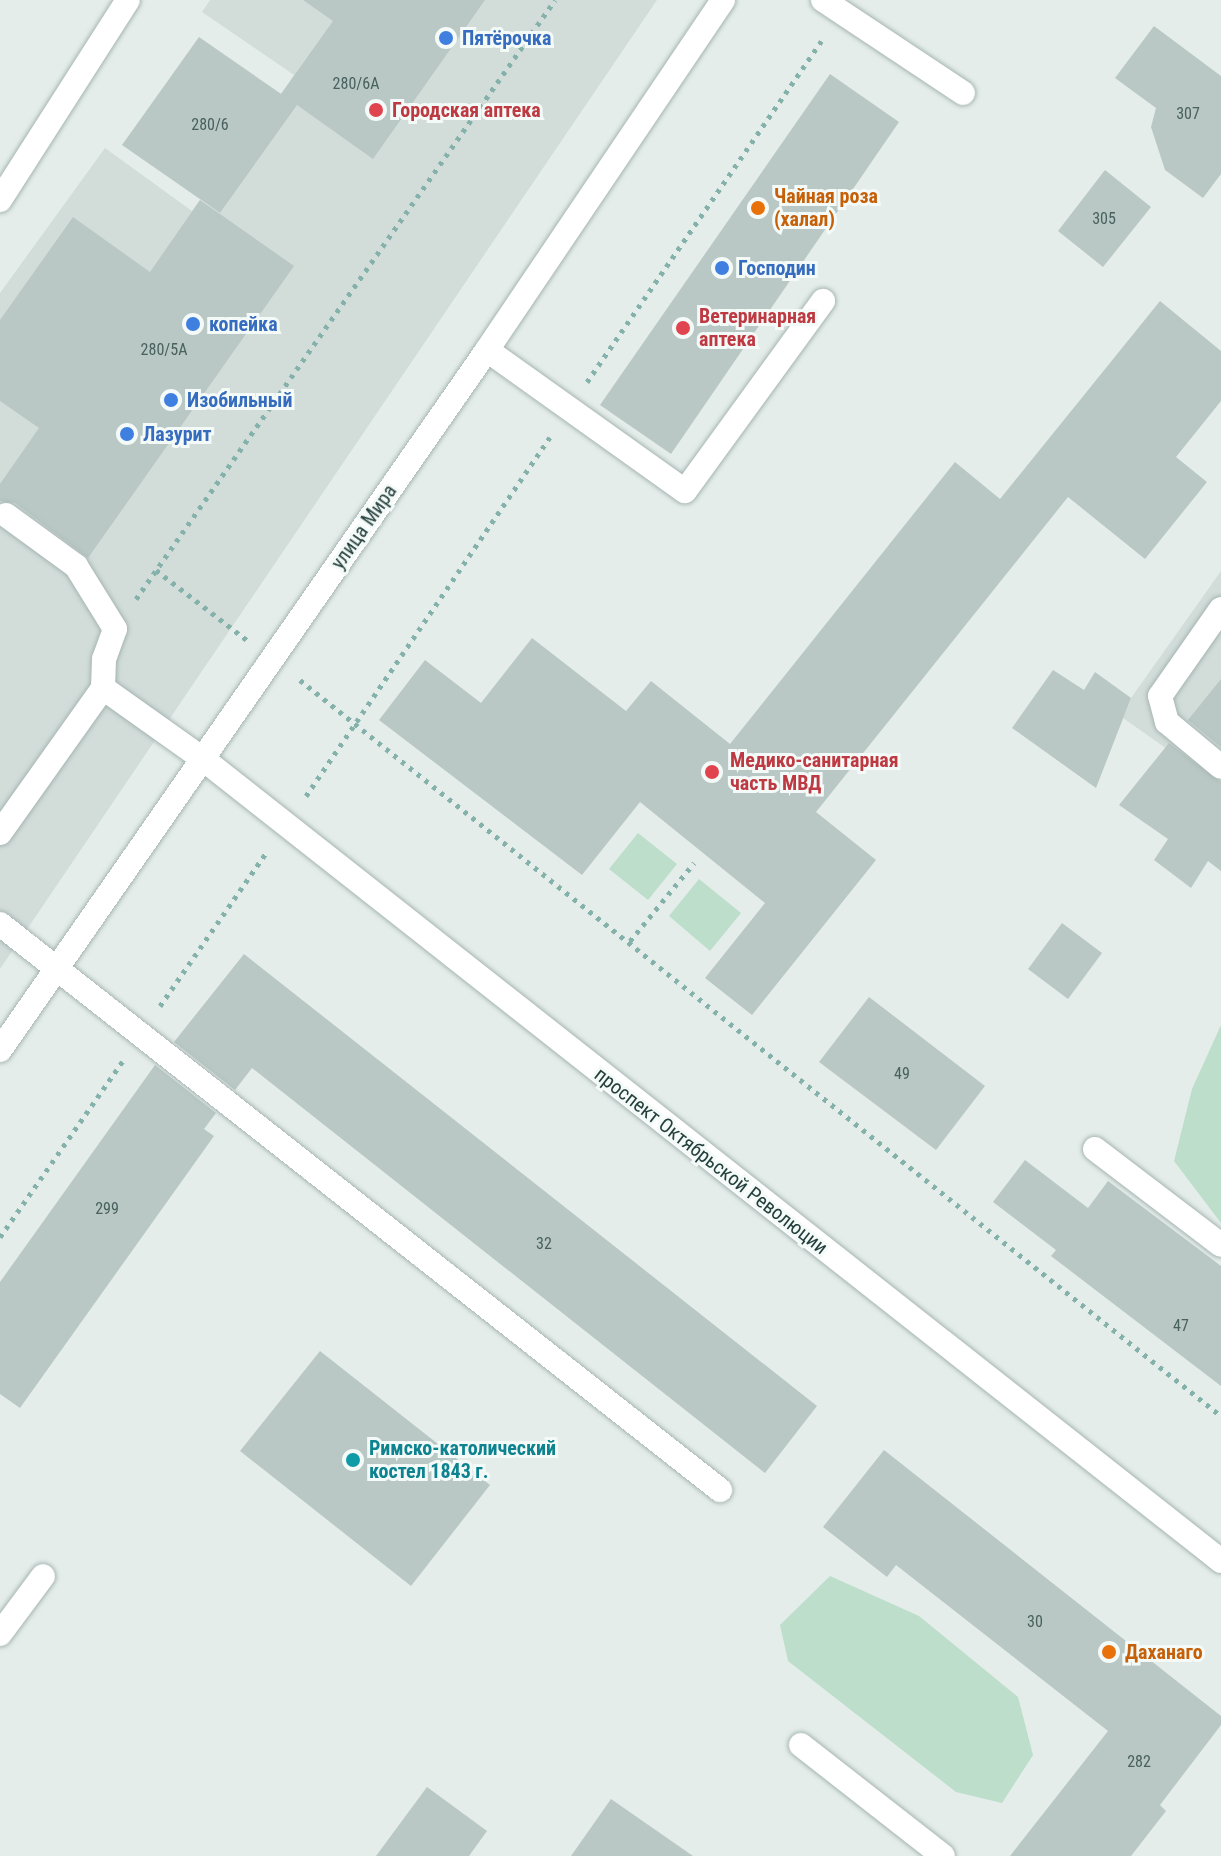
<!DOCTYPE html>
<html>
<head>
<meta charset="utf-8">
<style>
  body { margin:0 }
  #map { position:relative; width:1221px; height:1856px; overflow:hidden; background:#e4edea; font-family:"Roboto Condensed",sans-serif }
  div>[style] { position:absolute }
  .built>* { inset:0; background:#d2ddda }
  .green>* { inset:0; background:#bcdecb }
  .building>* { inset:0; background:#b9c8c4 }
  .path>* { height:5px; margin-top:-2.5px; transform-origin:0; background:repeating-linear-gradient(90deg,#84b1aa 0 4px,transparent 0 10px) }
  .roads { filter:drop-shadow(0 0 2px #a6b5b2) drop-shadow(0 0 2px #a6b5b2) }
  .service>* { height:24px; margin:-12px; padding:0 12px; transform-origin:12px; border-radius:12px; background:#fff }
  .minor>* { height:24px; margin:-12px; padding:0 12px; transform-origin:12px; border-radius:12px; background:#fff }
  .secondary>* { height:24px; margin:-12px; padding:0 12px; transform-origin:12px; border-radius:12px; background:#fff }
  .dots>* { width:22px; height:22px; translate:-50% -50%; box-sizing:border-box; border:4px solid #f4faf8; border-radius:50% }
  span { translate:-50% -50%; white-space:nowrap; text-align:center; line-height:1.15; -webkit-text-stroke:6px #f4faf8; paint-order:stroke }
  .number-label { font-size:16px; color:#48615e }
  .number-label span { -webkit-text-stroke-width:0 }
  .shop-label { font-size:20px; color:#366cbe; font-weight:700 }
  .left { translate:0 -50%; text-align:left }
  .health-label { font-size:20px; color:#be3a42; font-weight:700 }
  .food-label { font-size:20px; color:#c56008; font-weight:700 }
  .street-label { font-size:20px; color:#233f3c }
  .culture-label { font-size:20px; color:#0d838f; font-weight:700 }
</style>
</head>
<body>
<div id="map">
  <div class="built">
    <i style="clip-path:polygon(210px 0,657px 0,0 969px,0 293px,105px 148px,192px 211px,200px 200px,220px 213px,296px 105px,281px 94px,294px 75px,202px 12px)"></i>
    <i style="clip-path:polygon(1221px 571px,1221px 787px,1123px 718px,1131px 698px)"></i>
  </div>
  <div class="green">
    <i style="clip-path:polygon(638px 833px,677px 864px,648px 900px,609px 869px)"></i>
    <i style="clip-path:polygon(699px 879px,741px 913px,710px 951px,669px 916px)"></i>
    <i style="clip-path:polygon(1221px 1025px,1221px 1223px,1174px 1161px,1192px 1089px)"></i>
    <i style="clip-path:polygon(830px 1576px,919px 1616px,1018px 1697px,1033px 1755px,1002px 1803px,956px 1792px,788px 1661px,780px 1625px)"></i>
  </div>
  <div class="building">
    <i style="clip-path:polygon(303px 0,485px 0,373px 159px,297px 105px,220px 213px,122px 145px,199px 37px,287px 98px,281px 94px,333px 21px)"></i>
    <i style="clip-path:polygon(1154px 26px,1221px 76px,1221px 174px,1203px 198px,1165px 170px,1151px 127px,1156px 108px,1115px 78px)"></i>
    <i style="clip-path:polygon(830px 74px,899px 122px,671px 454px,600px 405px)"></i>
    <i style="clip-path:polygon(1105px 170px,1151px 207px,1103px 267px,1058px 231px)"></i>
    <i style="clip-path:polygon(200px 200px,294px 266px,88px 558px,15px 503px,0 501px,0 484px,39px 428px,0 401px,0 320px,73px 217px,150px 272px)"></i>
    <i style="clip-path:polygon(1160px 301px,1221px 351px,1221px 401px,1176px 457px,1207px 482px,1145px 559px,1068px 497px,816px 812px,876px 860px,752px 1015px,705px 978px,765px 903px,640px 802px,582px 875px,379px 720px,425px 660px,481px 703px,532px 638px,626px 711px,651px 681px,730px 744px,955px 462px,1000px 499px)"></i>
    <i style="clip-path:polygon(1053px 670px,1084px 690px,1095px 672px,1131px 698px,1096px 788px,1012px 728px)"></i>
    <i style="clip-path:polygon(1221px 679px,1221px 747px,1188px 720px)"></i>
    <i style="clip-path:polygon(1169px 743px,1221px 782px,1221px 871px,1208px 861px,1191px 888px,1154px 860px,1168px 839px,1119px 805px)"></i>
    <i style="clip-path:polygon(1062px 923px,1102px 953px,1068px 999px,1028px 969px)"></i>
    <i style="clip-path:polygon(244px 954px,817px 1406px,765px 1473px,252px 1068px,235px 1090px,174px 1042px)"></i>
    <i style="clip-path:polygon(869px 997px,985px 1086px,936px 1150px,819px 1062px)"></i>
    <i style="clip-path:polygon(155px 1065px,216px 1113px,204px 1129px,214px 1136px,20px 1408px,0 1394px,0 1282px)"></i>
    <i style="clip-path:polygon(1025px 1160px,1088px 1208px,1108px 1181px,1221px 1266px,1221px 1386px,1051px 1256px,1056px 1250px,993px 1202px)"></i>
    <i style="clip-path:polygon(320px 1351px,490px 1485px,411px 1586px,240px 1451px)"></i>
    <i style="clip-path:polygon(884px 1450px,1221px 1716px,1221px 1725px,1160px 1805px,1166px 1811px,1131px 1856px,1010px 1856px,1108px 1731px,896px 1565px,887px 1577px,823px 1527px)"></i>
    <i style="clip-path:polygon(427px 1787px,487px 1831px,469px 1856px,376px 1856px)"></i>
    <i style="clip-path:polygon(611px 1799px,693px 1856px,571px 1856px)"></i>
  </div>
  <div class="path">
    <i style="left:587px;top:382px;width:414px;rotate:-55.5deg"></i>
    <i style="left:156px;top:570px;width:115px;rotate:37.6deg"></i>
    <i style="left:136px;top:599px;width:731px;rotate:-55.03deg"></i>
    <i style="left:300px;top:680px;width:1179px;rotate:38.63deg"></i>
    <i style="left:306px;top:796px;width:434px;rotate:-55.8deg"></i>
    <i style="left:630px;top:941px;width:101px;rotate:-50.6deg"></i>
    <i style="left:160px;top:1006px;width:186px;rotate:-55.3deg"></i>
    <i style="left:0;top:1237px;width:215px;rotate:-55.1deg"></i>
  </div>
  <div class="roads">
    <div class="service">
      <i style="left:823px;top:0;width:168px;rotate:33.6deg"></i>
      <i style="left:0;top:200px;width:237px;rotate:-57.4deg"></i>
      <i style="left:487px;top:350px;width:243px;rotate:35.5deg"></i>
      <i style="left:685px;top:491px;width:235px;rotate:-54deg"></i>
      <i style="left:6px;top:515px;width:87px;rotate:36.1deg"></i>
      <i style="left:76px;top:566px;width:74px;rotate:58.2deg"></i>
      <i style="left:115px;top:629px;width:32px;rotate:110deg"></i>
      <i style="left:104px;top:659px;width:29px;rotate:92deg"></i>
      <i style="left:103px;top:688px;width:123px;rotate:35.4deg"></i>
      <i style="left:1221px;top:609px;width:106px;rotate:125deg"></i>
      <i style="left:1160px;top:696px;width:27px;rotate:75deg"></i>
      <i style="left:1167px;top:722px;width:70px;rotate:39.8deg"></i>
      <i style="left:0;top:833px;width:178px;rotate:-54.6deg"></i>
      <i style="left:0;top:924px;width:916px;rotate:38.17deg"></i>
      <i style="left:1095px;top:1149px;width:158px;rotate:37.3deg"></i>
      <i style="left:0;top:1634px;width:72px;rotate:-53.4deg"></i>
      <i style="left:801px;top:1745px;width:180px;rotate:38deg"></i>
    </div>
    <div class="minor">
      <i style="left:203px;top:759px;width:1296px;rotate:38.23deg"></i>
    </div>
    <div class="secondary">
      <i style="left:0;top:1050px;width:853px;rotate:-55.17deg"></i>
      <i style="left:487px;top:350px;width:422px;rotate:-56deg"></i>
    </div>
  </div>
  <div class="dots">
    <i style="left:446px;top:38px;background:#3f7fe0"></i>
    <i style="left:376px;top:110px;background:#e0444e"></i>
    <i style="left:758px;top:208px;background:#e8710a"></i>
    <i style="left:722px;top:268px;background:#3f7fe0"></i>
    <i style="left:193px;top:324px;background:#3f7fe0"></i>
    <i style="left:683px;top:328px;background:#e0444e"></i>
    <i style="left:171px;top:400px;background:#3f7fe0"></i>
    <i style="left:127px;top:434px;background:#3f7fe0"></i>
    <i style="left:712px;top:772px;background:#e0444e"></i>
    <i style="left:353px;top:1460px;background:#0f9aa8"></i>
    <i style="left:1109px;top:1652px;background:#e8710a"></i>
  </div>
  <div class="number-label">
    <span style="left:356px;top:84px">280/6А</span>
    <span style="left:1188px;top:114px">307</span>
    <span style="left:210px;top:125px">280/6</span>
    <span style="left:1104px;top:219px">305</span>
    <span style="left:164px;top:350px">280/5А</span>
    <span style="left:902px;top:1074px">49</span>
    <span style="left:107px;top:1209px">299</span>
    <span style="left:544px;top:1244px">32</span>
    <span style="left:1181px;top:1326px">47</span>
    <span style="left:1035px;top:1622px">30</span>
    <span style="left:1139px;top:1762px">282</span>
  </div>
  <div class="shop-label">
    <span class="left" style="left:462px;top:38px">Пятёрочка</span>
    <span class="left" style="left:738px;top:268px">Господин</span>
    <span class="left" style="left:209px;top:324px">копейка</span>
    <span class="left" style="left:187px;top:400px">Изобильный</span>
    <span class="left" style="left:143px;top:434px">Лазурит</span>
  </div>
  <div class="health-label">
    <span class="left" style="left:392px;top:110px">Городская аптека</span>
    <span class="left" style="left:699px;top:328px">Ветеринарная<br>аптека</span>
    <span class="left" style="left:730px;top:772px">Медико-санитарная<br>часть МВД</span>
  </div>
  <div class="food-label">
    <span class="left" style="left:774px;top:208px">Чайная роза<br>(халал)</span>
    <span class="left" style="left:1125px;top:1652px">Даханаго</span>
  </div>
  <div class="street-label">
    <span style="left:364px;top:527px;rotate:-55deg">улица Мира</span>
    <span style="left:711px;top:1161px;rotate:38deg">проспект Октябрьской Революции</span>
  </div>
  <div class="culture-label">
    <span class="left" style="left:369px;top:1460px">Римско-католический<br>костел 1843 г.</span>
  </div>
</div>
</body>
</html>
